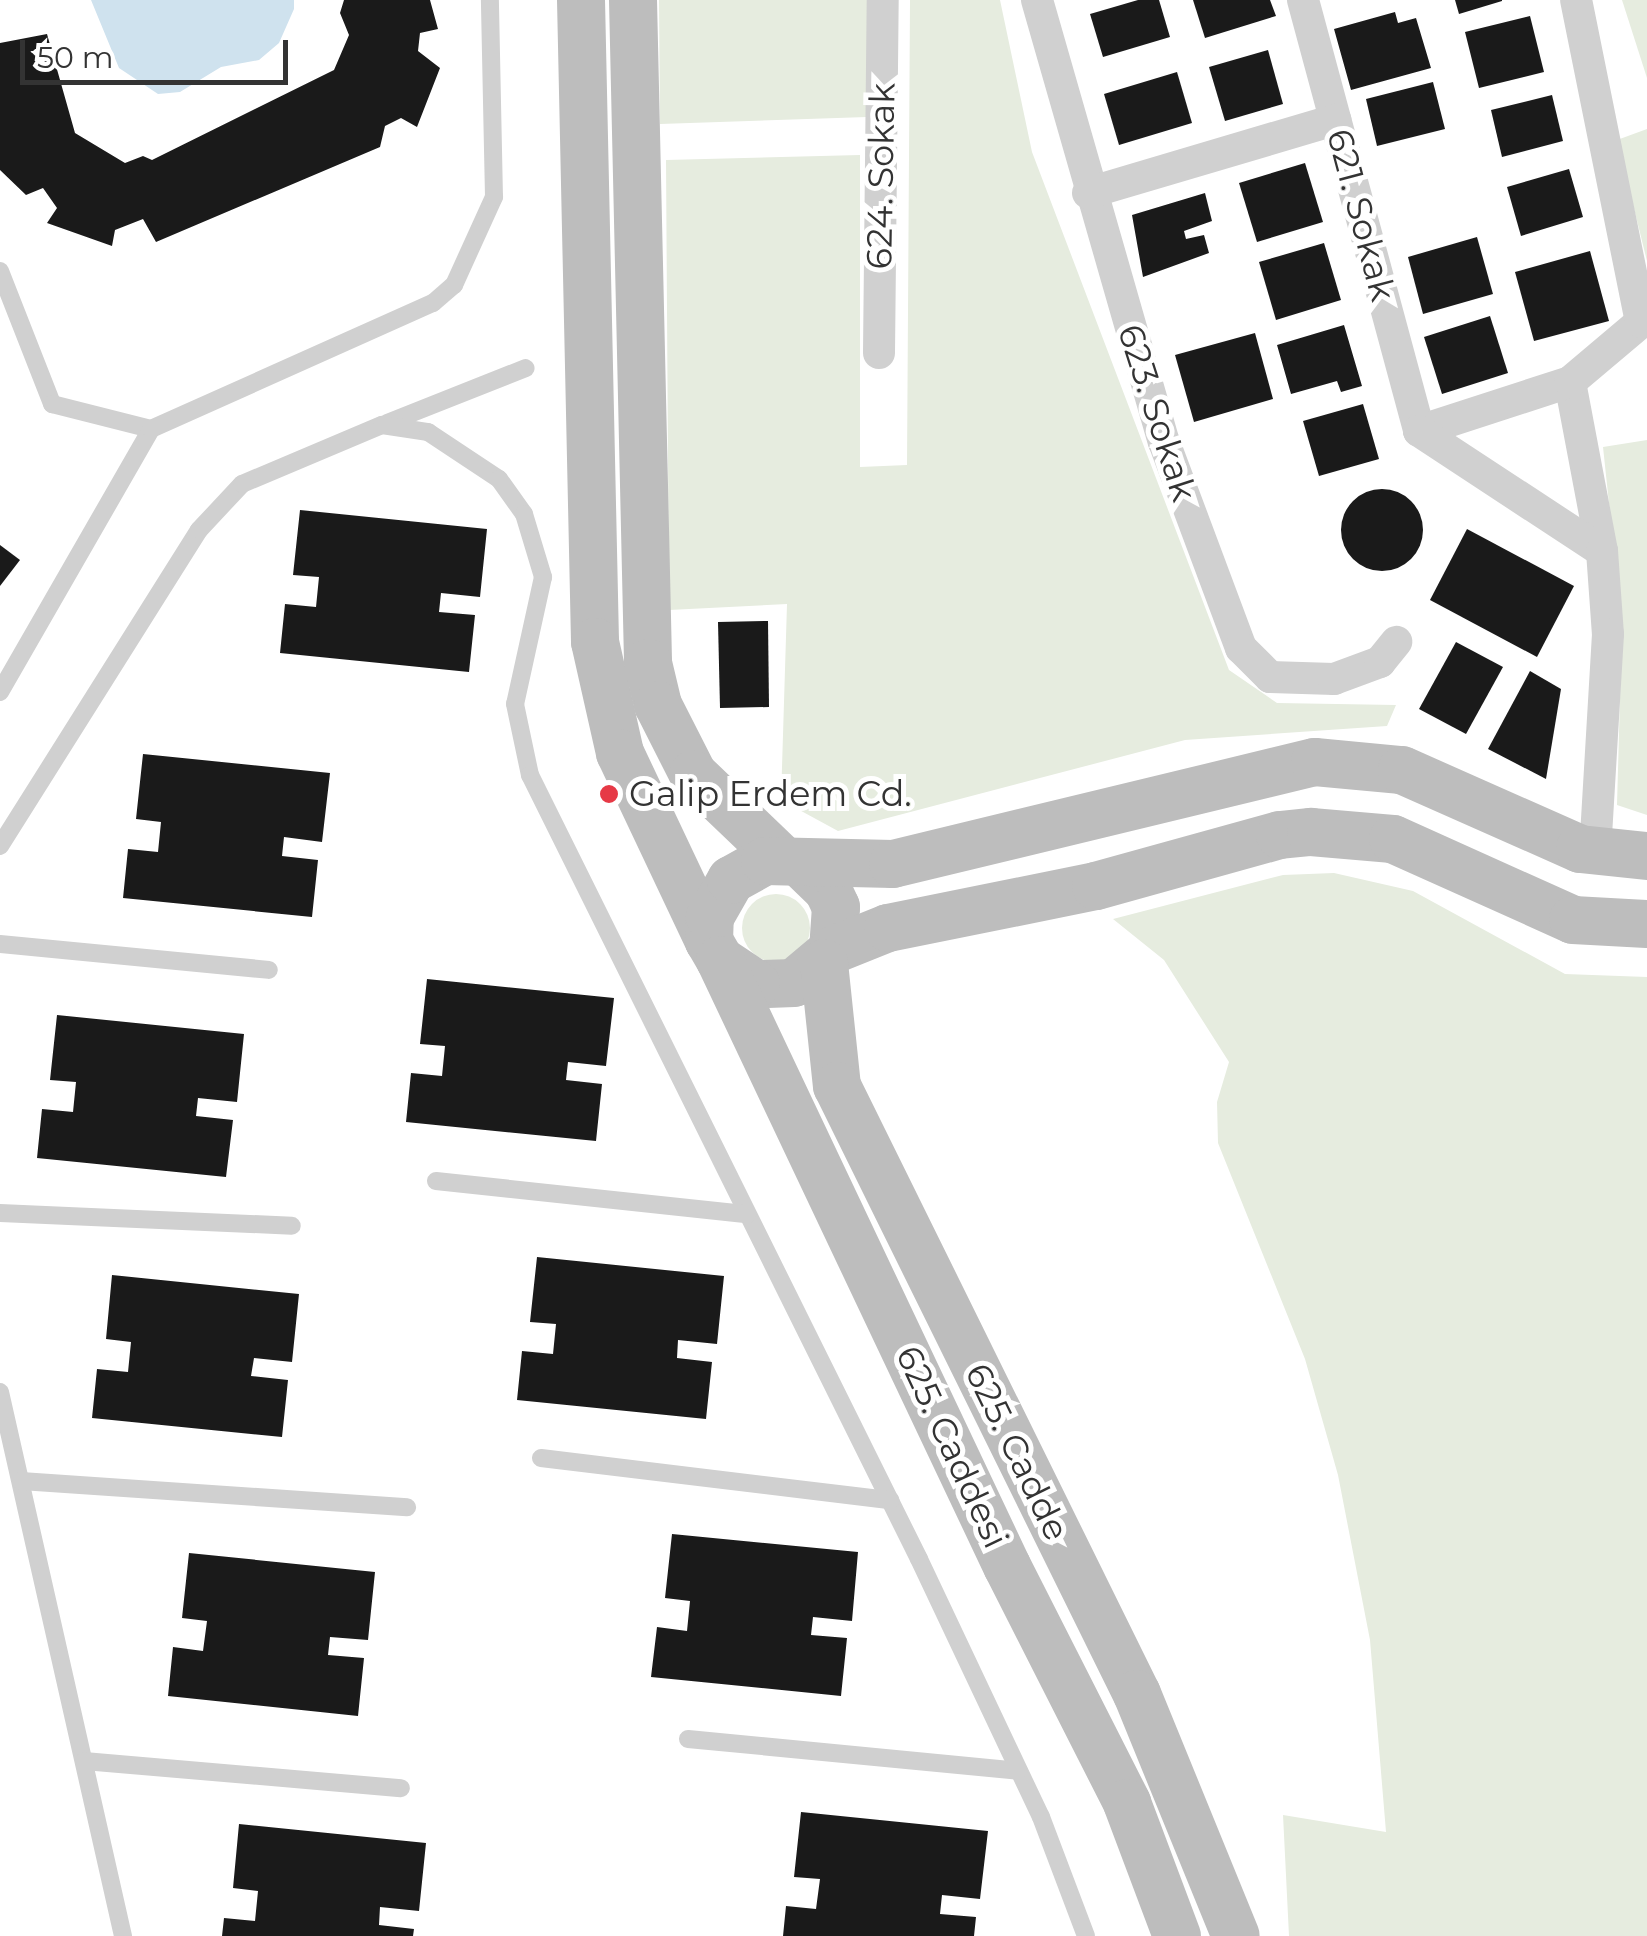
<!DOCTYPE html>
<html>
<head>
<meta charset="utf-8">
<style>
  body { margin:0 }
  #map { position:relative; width:1647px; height:1936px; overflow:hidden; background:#fff; font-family:Montserrat,sans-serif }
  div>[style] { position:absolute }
  .green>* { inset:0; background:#e6ecdf }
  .round { border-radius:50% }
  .water>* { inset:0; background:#cfe2ee }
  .building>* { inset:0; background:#1a1a1a }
  .lane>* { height:18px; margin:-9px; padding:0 9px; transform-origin:9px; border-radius:9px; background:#d0d0d0 }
  .street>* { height:32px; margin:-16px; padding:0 16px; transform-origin:16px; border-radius:16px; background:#d0d0d0 }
  .secondary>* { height:48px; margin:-24px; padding:0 24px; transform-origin:24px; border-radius:24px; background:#bdbdbd }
  .dots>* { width:28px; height:28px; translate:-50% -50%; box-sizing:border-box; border:5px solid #fff; border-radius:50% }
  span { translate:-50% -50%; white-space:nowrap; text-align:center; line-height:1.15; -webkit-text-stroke:10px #fff; paint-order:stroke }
  .street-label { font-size:35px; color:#333 }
  .poi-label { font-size:35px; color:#333 }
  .left { translate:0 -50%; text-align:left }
  .scale { position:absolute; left:20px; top:40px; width:268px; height:45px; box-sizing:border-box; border:5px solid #333; border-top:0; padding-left:12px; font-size:30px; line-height:35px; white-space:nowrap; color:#333; -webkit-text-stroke:8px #fff; paint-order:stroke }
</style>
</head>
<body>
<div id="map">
  <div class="green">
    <i style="clip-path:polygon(659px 0,869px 0,867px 117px,660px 124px)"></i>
    <i style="clip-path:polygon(910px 0,1000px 0,1032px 152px,1229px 670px,1277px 703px,1396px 705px,1387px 726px,1185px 740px,838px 831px,781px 800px,787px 604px,669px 610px,666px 160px,860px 155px,860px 467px,907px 465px)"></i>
    <i style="clip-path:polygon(1622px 0,1647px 0,1647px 78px)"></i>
    <i style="clip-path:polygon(1647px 129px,1647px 261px,1617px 140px)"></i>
    <i style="clip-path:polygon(1647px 440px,1647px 815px,1617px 805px,1622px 625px,1603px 447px)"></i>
    <i style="clip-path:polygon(1334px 873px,1413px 891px,1565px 974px,1647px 977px,1647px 1936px,1289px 1936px,1283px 1815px,1386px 1832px,1370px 1640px,1338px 1475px,1305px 1359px,1218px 1143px,1217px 1102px,1229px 1062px,1164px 960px,1113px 919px,1283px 875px)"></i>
    <i class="round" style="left:742px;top:894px;width:68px;height:68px"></i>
  </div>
  <div class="water">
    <i style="clip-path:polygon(91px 0,294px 0,294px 9px,279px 43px,259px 60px,221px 67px,180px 92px,158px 94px,119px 68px)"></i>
  </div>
  <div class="building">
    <i style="clip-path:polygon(344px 0,430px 0,438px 29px,420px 33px,418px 51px,440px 68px,417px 127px,401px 118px,385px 126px,380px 147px,156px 242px,143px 219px,115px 230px,112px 246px,47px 223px,57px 208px,43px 188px,26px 195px,0 170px,0 43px,47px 34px,75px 133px,125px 163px,143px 156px,152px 160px,334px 70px,349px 35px,340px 13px)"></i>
    <i style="clip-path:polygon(1138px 0,1159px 0,1170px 37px,1103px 57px,1090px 14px)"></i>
    <i style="clip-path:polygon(1193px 0,1270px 0,1276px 16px,1205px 38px)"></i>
    <i style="clip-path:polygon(1455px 0,1502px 0,1502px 1px,1459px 14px)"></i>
    <i style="clip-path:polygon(1395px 12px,1398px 23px,1416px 18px,1431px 68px,1351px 90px,1334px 29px)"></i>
    <i style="clip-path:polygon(1530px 16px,1544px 72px,1479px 88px,1465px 32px)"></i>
    <i style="clip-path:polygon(1268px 50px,1283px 104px,1225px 121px,1209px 67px)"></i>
    <i style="clip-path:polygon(1177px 72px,1192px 123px,1119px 145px,1104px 94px)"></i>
    <i style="clip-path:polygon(1433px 82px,1445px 129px,1377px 146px,1366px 99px)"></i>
    <i style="clip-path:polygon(1552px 95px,1563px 141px,1502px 157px,1491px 110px)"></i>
    <i style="clip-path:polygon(1305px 163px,1323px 222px,1257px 242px,1239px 183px)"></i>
    <i style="clip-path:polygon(1569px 169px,1583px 217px,1521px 236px,1507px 187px)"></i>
    <i style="clip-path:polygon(1205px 193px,1212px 221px,1184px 231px,1186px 239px,1204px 235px,1209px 253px,1143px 277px,1132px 215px)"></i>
    <i style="clip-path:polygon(1477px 237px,1493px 294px,1423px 314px,1408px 257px)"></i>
    <i style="clip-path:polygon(1324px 243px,1341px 300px,1276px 320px,1259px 262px)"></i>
    <i style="clip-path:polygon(1590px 251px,1609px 321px,1534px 341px,1515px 272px)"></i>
    <i style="clip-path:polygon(1490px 316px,1508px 373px,1442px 394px,1424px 337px)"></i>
    <i style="clip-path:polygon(1344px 325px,1362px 386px,1341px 392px,1337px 381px,1291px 394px,1277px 345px)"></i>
    <i style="clip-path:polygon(1255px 333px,1273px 399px,1194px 422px,1175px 355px)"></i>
    <i style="clip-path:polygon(1363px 404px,1379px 459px,1319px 476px,1303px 421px)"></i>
    <i class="round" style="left:1341px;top:489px;width:82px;height:82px"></i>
    <i style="clip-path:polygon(300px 510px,487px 529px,480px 597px,441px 593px,439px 612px,475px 615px,469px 672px,280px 653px,285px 604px,316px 607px,319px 577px,293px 575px)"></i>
    <i style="clip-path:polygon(1467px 529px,1574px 586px,1537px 657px,1430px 600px)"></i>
    <i style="clip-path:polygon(0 545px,20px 560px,0 586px)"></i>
    <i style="clip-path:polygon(768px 621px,769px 707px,720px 708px,718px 622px)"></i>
    <i style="clip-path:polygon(1456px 642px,1503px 667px,1466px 734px,1419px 709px)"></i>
    <i style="clip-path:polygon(1530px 671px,1561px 689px,1546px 779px,1488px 749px)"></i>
    <i style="clip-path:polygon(143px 754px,330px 773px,322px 842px,284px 837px,282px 856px,318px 860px,312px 917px,123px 898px,128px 849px,158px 852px,161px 822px,136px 819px)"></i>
    <i style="clip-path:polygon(427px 979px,614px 998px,606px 1066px,568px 1062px,566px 1080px,602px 1084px,596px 1141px,406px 1122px,411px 1073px,442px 1076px,445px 1046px,420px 1044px)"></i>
    <i style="clip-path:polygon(57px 1015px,244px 1034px,237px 1102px,198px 1098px,196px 1116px,233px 1120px,226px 1177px,37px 1158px,42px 1109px,73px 1112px,76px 1082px,50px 1080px)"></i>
    <i style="clip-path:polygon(537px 1257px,724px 1276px,717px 1344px,678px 1340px,677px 1358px,712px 1362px,706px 1419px,517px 1400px,522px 1351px,553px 1354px,556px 1324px,530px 1322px)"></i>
    <i style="clip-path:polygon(112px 1275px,299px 1294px,292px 1362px,254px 1358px,251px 1376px,288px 1380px,282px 1437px,92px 1418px,97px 1369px,128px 1372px,131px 1342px,106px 1339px)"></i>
    <i style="clip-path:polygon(672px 1534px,858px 1552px,852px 1621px,813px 1617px,811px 1635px,847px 1638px,841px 1696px,651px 1677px,657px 1627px,687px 1631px,690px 1601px,665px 1598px)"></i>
    <i style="clip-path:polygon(189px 1553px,375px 1572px,368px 1640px,330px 1637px,328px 1655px,364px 1658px,358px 1716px,168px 1696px,173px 1647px,203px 1651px,207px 1621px,182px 1618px)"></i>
    <i style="clip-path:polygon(801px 1812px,988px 1831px,980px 1899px,942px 1895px,940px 1914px,976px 1917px,974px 1936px,783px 1936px,786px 1906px,816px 1909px,820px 1879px,794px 1877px)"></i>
    <i style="clip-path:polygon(239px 1824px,426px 1843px,419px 1911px,380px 1907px,379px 1925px,414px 1929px,413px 1936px,222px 1936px,224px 1918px,255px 1921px,258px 1891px,233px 1888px)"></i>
  </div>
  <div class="lane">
    <i style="left:0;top:271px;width:143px;rotate:68.6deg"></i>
    <i style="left:52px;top:404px;width:102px;rotate:14.2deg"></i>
    <i style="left:387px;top:423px;width:149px;rotate:-21.6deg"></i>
    <i style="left:0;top:692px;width:303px;rotate:-60.1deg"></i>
    <i style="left:151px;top:429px;width:309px;rotate:-24.1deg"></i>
    <i style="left:433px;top:303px;width:28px;rotate:-41deg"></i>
    <i style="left:454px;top:285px;width:97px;rotate:-65.6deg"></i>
    <i style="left:494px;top:197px;width:197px;rotate:-91.2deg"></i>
    <i style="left:0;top:846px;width:373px;rotate:-57.8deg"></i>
    <i style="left:199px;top:530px;width:63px;rotate:-46.9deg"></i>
    <i style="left:242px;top:484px;width:152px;rotate:-22.9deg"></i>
    <i style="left:382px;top:425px;width:47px;rotate:8.7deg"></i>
    <i style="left:428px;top:432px;width:85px;rotate:33.5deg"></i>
    <i style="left:499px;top:479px;width:43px;rotate:54.5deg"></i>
    <i style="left:524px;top:514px;width:66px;rotate:73.2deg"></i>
    <i style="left:543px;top:577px;width:130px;rotate:102.4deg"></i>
    <i style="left:515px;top:704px;width:73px;rotate:78.1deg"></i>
    <i style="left:530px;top:775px;width:875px;rotate:63.61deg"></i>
    <i style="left:919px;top:1559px;width:285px;rotate:64.7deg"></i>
    <i style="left:1041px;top:1817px;width:127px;rotate:69.3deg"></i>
    <i style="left:0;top:944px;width:270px;rotate:5.5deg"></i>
    <i style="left:436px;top:1181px;width:313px;rotate:6.1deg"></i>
    <i style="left:0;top:1213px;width:292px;rotate:2.5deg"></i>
    <i style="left:0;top:1392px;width:558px;rotate:77.26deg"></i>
    <i style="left:541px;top:1458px;width:352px;rotate:6.9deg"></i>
    <i style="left:21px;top:1481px;width:387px;rotate:3.9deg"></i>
    <i style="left:688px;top:1739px;width:332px;rotate:5.5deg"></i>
    <i style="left:84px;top:1761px;width:318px;rotate:4.9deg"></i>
  </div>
  <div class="street">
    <i style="left:1037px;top:0;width:460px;rotate:74deg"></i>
    <i style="left:1164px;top:442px;width:220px;rotate:69.5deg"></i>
    <i style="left:1241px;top:648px;width:41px;rotate:45deg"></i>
    <i style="left:1270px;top:677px;width:64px;rotate:1.8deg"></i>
    <i style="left:1334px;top:679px;width:49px;rotate:-20.3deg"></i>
    <i style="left:1380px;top:662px;width:26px;rotate:-51deg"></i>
    <i style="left:1303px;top:0;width:446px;rotate:74.9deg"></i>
    <i style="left:1088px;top:193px;width:258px;rotate:-16.5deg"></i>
    <i style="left:879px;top:353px;width:353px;rotate:-89.4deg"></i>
    <i style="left:1570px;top:382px;width:172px;rotate:79.3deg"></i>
    <i style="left:1419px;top:431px;width:159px;rotate:-18deg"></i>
    <i style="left:1570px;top:382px;width:93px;rotate:-40.2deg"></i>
    <i style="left:1641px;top:322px;width:328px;rotate:-101.4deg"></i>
    <i style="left:1419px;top:431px;width:219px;rotate:33.3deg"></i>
    <i style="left:1602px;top:551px;width:83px;rotate:85.9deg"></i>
    <i style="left:1608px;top:634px;width:219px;rotate:93.4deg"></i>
  </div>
  <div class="secondary">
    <i style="left:581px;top:0;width:642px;rotate:88.75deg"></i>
    <i style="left:595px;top:642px;width:114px;rotate:77.3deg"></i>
    <i style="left:620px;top:753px;width:208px;rotate:64.7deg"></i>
    <i style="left:633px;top:0;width:663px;rotate:88.7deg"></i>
    <i style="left:648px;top:663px;width:43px;rotate:76.6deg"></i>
    <i style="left:658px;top:705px;width:77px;rotate:63.1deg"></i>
    <i style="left:693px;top:774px;width:123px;rotate:43.7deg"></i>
    <i style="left:802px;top:865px;width:36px;rotate:44deg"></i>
    <i style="left:828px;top:890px;width:19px;rotate:65deg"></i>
    <i style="left:836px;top:907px;width:43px;rotate:94deg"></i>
    <i style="left:833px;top:950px;width:51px;rotate:139.8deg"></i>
    <i style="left:794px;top:983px;width:38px;rotate:178deg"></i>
    <i style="left:756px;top:984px;width:43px;rotate:-146.3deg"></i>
    <i style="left:720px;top:960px;width:22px;rotate:-120deg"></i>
    <i style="left:709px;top:941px;width:24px;rotate:-88deg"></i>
    <i style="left:710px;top:917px;width:43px;rotate:-60.4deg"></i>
    <i style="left:731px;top:880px;width:39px;rotate:-29deg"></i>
    <i style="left:765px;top:861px;width:128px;rotate:1.3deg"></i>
    <i style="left:893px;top:864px;width:434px;rotate:-13.6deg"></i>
    <i style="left:1315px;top:762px;width:87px;rotate:5.3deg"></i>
    <i style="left:1402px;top:770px;width:195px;rotate:23.9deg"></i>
    <i style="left:1580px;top:849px;width:67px;rotate:6deg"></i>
    <i style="left:833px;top:950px;width:59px;rotate:-21.8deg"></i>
    <i style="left:888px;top:928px;width:212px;rotate:-11.4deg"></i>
    <i style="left:1096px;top:886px;width:191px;rotate:-15.5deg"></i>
    <i style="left:1280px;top:835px;width:31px;rotate:-6deg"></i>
    <i style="left:1311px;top:832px;width:82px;rotate:4.9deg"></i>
    <i style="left:1393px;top:839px;width:197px;rotate:24.2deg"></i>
    <i style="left:1573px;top:920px;width:74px;rotate:3.1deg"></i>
    <i style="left:720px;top:960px;width:671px;rotate:64.66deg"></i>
    <i style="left:1007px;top:1566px;width:266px;rotate:63.1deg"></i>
    <i style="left:1127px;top:1803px;width:142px;rotate:69.4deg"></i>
    <i style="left:824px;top:963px;width:124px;rotate:84deg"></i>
    <i style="left:837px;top:1086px;width:678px;rotate:63.74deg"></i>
    <i style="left:1137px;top:1694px;width:261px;rotate:67.8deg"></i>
  </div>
  <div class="dots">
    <i style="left:609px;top:794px;background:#e63946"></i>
  </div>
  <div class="street-label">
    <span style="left:881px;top:176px;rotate:-89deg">624. Sokak</span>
    <span style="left:1361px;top:215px;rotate:75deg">621. Sokak</span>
    <span style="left:1157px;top:413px;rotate:72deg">623. Sokak</span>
    <span style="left:952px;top:1447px;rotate:65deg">625. Caddesi</span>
    <span style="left:1017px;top:1452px;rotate:64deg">625. Cadde</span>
  </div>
  <div class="poi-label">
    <span class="left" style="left:629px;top:794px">Galip Erdem Cd.</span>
  </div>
  <div class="scale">50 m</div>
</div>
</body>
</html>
